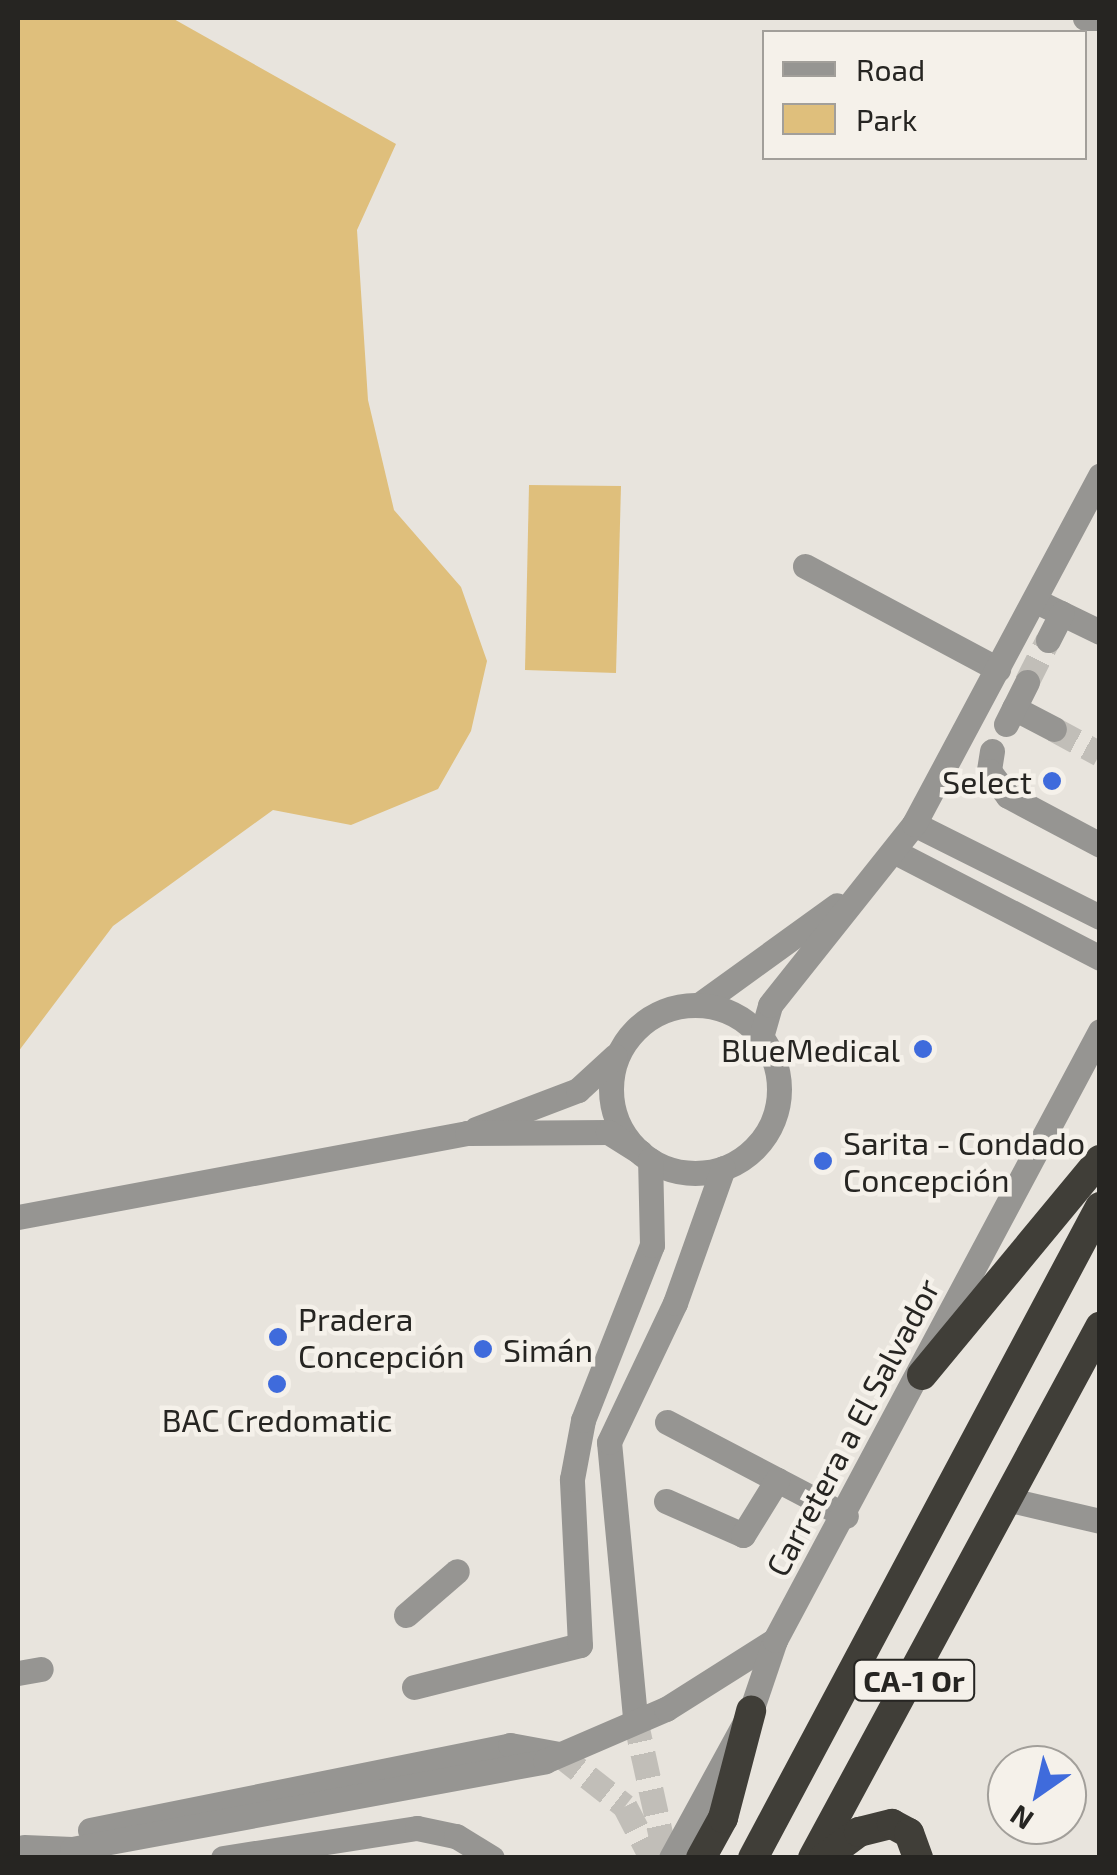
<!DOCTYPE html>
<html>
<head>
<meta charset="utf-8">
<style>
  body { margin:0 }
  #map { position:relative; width:1117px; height:1875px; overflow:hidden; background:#e8e4dd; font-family:"Exo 2",sans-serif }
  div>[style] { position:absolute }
  .green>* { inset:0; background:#dfbf7c }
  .minor-tunnel>* { height:25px; margin-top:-12.5px; transform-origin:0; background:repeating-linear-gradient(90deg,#c1beb8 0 25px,transparent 0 37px) }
  .minor>* { height:25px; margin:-12.5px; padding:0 12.5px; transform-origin:12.5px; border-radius:12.5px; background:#969592 }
  .minor>.ring { margin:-12.5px; padding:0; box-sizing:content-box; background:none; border:25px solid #969592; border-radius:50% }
  .highway>* { height:30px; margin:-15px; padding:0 15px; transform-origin:15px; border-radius:15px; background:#403e38 }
  .dots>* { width:28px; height:28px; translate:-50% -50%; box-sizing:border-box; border:5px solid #f5f1ea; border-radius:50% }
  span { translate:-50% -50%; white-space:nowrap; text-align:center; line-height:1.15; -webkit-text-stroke:9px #f5f1ea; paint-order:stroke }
  .shield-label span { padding:2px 8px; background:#f5f1ea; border:2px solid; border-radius:8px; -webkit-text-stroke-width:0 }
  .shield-label { font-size:30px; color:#262522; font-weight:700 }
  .poi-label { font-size:32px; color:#262522 }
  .right { translate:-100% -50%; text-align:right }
  .left { translate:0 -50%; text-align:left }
  .street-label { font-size:32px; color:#262522 }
  .frame { position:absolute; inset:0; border:20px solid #262522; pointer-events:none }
  .legend { position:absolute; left:762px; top:30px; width:325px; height:130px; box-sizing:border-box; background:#f5f1ea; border:2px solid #a29f9a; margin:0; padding:12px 18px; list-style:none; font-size:30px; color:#262522 }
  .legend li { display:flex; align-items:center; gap:20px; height:50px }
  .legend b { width:50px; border:2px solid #a29f9a }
  .north { position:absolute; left:987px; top:1745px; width:100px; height:100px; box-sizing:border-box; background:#f5f1ea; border:2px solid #a29f9a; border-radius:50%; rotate:214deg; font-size:28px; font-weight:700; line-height:40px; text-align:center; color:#262522 }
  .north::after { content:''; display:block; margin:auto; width:35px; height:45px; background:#3f6bdc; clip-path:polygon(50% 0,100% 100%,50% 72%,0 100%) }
</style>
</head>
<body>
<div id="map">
  <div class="green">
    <i style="clip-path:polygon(18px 18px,172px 18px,396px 144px,357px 230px,368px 400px,394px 510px,461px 587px,487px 661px,471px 731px,438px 789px,351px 825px,273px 810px,113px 926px,18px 1052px)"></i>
    <i style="clip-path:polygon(529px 485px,621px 486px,616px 673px,525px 670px)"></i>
  </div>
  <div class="minor-tunnel">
    <i style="left:1027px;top:682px;width:47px;rotate:-63.4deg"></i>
    <i style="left:1054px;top:729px;width:52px;rotate:28.5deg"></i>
    <i style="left:635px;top:1717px;width:144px;rotate:77.6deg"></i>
    <i style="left:559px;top:1754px;width:84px;rotate:38.2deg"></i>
    <i style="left:625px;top:1806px;width:59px;rotate:62.6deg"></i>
  </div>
  <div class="minor">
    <i style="left:1085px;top:18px;width:15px"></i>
    <i style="left:805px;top:566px;width:219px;rotate:28.1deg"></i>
    <i style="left:1036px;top:601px;width:71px;rotate:25.8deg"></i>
    <i style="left:1048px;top:640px;width:30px;rotate:-63deg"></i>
    <i style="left:1014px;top:708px;width:45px;rotate:27.7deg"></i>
    <i style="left:1006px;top:724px;width:47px;rotate:-63.4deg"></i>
    <i style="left:992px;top:751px;width:20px;rotate:99deg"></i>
    <i style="left:989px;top:771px;width:31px;rotate:53deg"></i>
    <i style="left:1008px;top:796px;width:104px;rotate:28deg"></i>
    <i style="left:914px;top:824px;width:208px;rotate:26.6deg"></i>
    <i style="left:897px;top:853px;width:229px;rotate:27.3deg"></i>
    <i style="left:699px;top:1005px;width:170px;rotate:-35.9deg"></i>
    <i class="ring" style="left:611px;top:1005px;width:143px;height:143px"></i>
    <i style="left:761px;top:1037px;width:33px;rotate:-74deg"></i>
    <i style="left:770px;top:1005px;width:231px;rotate:-51.5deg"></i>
    <i style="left:914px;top:824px;width:395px;rotate:-61.9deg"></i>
    <i style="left:476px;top:1129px;width:109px;rotate:-20.9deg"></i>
    <i style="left:578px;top:1090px;width:50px;rotate:-42.6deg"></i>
    <i style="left:18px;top:1217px;width:457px;rotate:-10.6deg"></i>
    <i style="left:467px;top:1133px;width:141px;rotate:-0.4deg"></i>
    <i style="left:608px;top:1132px;width:38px;rotate:32deg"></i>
    <i style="left:667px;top:1422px;width:202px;rotate:27.7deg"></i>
    <i style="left:1010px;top:1500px;width:92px;rotate:13.1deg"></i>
    <i style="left:666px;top:1501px;width:84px;rotate:23.8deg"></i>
    <i style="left:743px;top:1535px;width:65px;rotate:-58.3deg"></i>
    <i style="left:406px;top:1615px;width:67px;rotate:-40.8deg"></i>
    <i style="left:18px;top:1673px;width:23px;rotate:-10deg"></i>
    <i style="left:414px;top:1687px;width:171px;rotate:-14.2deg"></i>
    <i style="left:580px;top:1645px;width:166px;rotate:-92.8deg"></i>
    <i style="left:572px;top:1479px;width:60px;rotate:-79.4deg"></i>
    <i style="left:583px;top:1420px;width:188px;rotate:-68.5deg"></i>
    <i style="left:652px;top:1245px;width:85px;rotate:-91.3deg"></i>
    <i style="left:635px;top:1717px;width:276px;rotate:-95.4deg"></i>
    <i style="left:609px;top:1442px;width:154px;rotate:-64.6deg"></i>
    <i style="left:675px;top:1303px;width:143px;rotate:-70.4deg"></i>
    <i style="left:90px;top:1830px;width:429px;rotate:-11.4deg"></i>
    <i style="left:510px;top:1745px;width:50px;rotate:10.4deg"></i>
    <i style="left:24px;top:1847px;width:48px;rotate:2.4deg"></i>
    <i style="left:72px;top:1849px;width:481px;rotate:-10.5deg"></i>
    <i style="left:545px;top:1761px;width:132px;rotate:-23.3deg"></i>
    <i style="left:666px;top:1709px;width:129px;rotate:-32.3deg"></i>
    <i style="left:223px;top:1858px;width:196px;rotate:-8.8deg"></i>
    <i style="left:417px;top:1828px;width:40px;rotate:12deg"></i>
    <i style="left:456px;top:1836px;width:42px;rotate:31.4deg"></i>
    <i style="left:671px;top:1858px;width:167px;rotate:-61.4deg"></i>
    <i style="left:751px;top:1711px;width:75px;rotate:-71.3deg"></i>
    <i style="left:775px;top:1640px;width:690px;rotate:-61.91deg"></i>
  </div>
  <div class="highway">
    <i style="left:922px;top:1375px;width:279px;rotate:-50.4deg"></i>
    <i style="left:701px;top:1858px;width:46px;rotate:-61.2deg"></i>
    <i style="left:723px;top:1818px;width:111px;rotate:-75.3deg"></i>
    <i style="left:753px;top:1858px;width:738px;rotate:-61.94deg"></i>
    <i style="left:813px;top:1858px;width:604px;rotate:-61.61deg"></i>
    <i style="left:824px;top:1858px;width:44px;rotate:-36.6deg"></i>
    <i style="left:859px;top:1832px;width:34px;rotate:-14deg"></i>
    <i style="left:892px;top:1824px;width:19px;rotate:28deg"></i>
    <i style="left:909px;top:1833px;width:27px;rotate:70deg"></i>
  </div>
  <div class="dots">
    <i style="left:1052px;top:781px;background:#3f6bdc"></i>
    <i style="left:923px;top:1049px;background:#3f6bdc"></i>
    <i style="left:823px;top:1161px;background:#3f6bdc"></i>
    <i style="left:278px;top:1337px;background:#3f6bdc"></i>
    <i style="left:483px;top:1349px;background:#3f6bdc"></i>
    <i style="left:277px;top:1384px;background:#3f6bdc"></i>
  </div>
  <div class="shield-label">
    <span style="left:914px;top:1680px">CA-1 Or</span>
  </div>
  <div class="poi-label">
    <span class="right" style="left:1032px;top:781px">Select</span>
    <span class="right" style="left:900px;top:1049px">BlueMedical</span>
    <span class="left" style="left:843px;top:1161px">Sarita - Condado<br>Concepción</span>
    <span class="left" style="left:298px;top:1337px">Pradera<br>Concepción</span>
    <span class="left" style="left:503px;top:1349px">Simán</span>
    <span style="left:277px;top:1419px">BAC Credomatic</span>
  </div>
  <div class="street-label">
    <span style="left:852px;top:1427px;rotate:-62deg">Carretera a El Salvador</span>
  </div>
  <div class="frame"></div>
  <ul class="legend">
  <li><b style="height:12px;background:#969592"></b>Road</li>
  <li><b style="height:28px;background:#dfbf7c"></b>Park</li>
  </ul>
  <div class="north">N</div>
</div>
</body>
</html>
